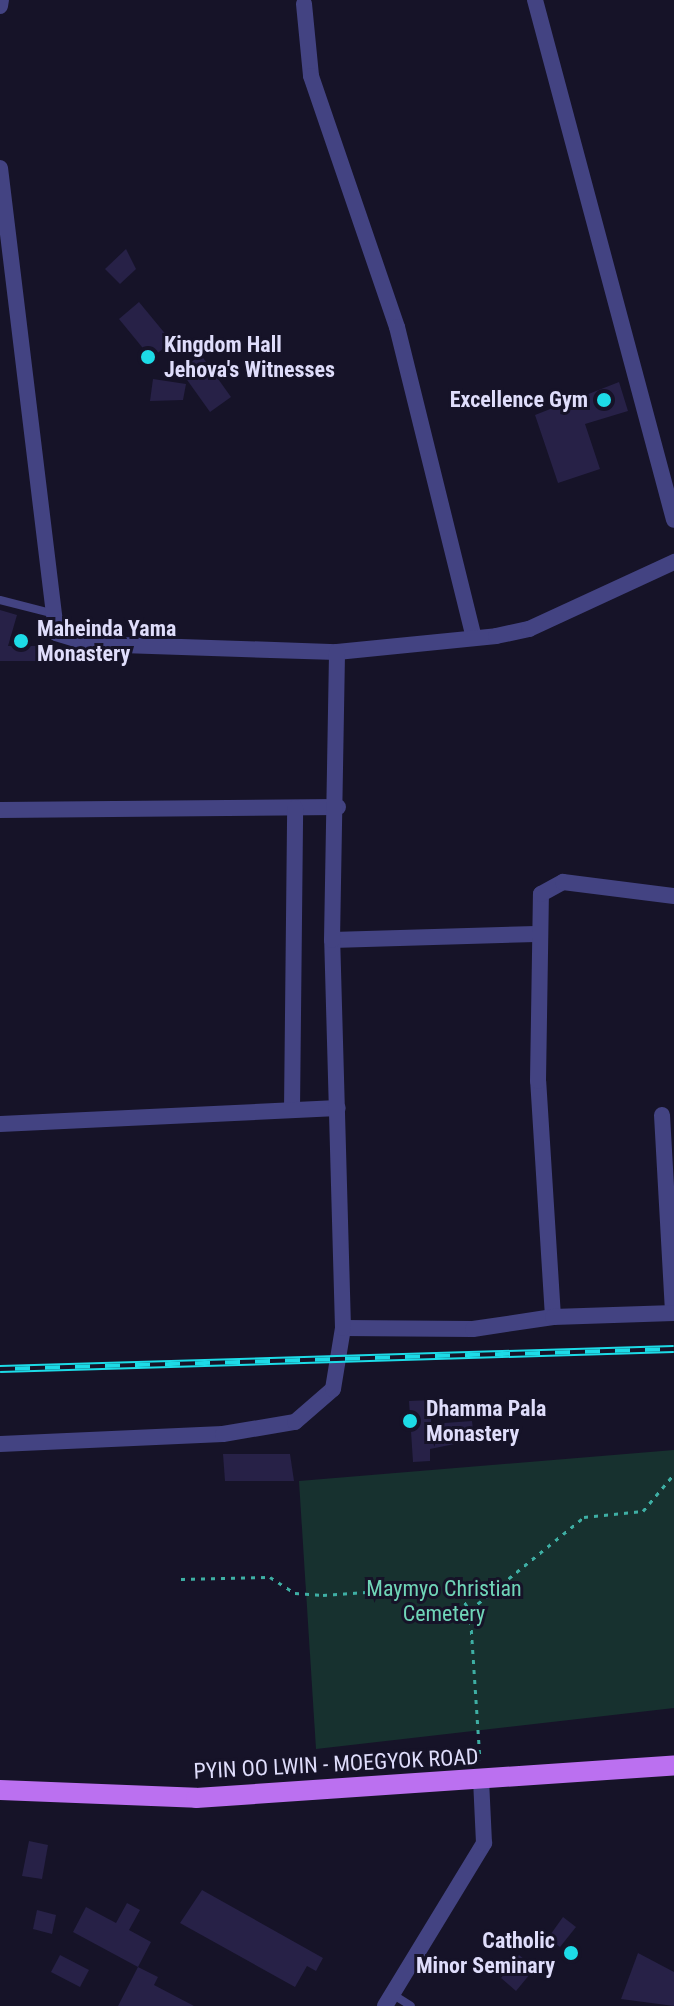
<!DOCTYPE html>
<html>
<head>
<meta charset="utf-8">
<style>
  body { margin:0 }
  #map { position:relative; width:674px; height:2006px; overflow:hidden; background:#161328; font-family:"Roboto Condensed",sans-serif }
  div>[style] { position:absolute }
  .green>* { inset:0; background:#17312f }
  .building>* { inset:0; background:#272147 }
  .path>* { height:3px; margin-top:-1.5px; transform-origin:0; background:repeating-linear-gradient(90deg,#3eafa4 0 4px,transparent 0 10px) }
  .lane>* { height:8px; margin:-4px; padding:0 4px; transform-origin:4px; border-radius:4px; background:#434382 }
  .street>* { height:16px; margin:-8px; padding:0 8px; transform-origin:8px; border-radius:8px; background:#434382 }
  .primary>* { height:20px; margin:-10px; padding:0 10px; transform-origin:10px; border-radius:10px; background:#bb70f0 }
  .rail>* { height:8px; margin-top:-4px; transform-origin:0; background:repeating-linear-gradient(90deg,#161328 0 15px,#1ddbe7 0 30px); box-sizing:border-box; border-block:2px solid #1ddbe7 }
  .dots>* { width:22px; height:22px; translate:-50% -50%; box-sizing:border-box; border:4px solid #161328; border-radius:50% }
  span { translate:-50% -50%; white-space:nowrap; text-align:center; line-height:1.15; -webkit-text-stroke:6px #161328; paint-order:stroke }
  .poi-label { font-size:22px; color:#dfddfb; font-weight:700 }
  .left { translate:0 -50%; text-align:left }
  .right { translate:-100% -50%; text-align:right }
  .park-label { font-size:22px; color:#70d5b8 }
  .street-label { font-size:22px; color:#dfddfb }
</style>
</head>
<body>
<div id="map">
  <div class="green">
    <i style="clip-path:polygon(674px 1450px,674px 1708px,316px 1749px,299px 1481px)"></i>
  </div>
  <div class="building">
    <i style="clip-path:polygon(126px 249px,136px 269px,120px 284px,105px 269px)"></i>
    <i style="clip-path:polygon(139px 302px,172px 342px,151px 358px,119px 319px)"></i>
    <i style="clip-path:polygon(201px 355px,231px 397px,210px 412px,180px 370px)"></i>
    <i style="clip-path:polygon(153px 379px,186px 384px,183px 400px,150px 401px)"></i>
    <i style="clip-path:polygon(619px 382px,628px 411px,585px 424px,600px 469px,558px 483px,535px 415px)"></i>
    <i style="clip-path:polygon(0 610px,17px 615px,8px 646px,38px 646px,38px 661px,0 661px)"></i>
    <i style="clip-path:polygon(431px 1400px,431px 1424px,472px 1421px,474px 1440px,430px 1449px,430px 1461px,413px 1462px,409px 1401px)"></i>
    <i style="clip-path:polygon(223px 1454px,290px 1454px,294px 1481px,225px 1481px)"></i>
    <i style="clip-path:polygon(29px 1841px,48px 1845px,42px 1879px,22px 1876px)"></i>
    <i style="clip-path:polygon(202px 1890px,323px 1958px,316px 1971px,307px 1966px,295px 1987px,180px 1923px)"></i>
    <i style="clip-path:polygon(127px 1903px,140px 1910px,129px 1930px,151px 1942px,138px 1967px,73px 1932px,86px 1907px,116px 1923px)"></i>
    <i style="clip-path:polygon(37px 1910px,56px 1915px,52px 1934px,33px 1929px)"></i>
    <i style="clip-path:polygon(563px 1917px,576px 1927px,560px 1947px,548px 1938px)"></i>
    <i style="clip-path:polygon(638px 1953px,674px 1972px,674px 2006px,621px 1999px)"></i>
    <i style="clip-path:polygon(60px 1955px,89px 1970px,80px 1987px,51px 1972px)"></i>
    <i style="clip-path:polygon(519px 1955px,535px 1968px,516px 1991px,501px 1978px)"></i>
    <i style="clip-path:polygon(138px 1967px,158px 1977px,154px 1985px,194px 2006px,118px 2006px)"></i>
  </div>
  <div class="path">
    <i style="left:181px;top:1579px;width:89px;rotate:-1.3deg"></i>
    <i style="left:270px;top:1577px;width:30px;rotate:33deg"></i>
    <i style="left:295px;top:1593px;width:28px;rotate:4deg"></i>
    <i style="left:323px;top:1595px;width:130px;rotate:-4deg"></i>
    <i style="left:453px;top:1586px;width:29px;rotate:55deg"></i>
    <i style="left:470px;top:1610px;width:150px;rotate:86.2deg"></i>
    <i style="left:470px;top:1610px;width:147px;rotate:-39.2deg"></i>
    <i style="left:584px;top:1517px;width:59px;rotate:-5.8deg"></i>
    <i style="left:643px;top:1511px;width:48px;rotate:-50deg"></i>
  </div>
  <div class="lane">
    <i style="left:0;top:600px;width:53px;rotate:14.3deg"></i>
    <i style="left:392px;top:1994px;width:22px;rotate:32deg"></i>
  </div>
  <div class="street">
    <i style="left:535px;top:0;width:538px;rotate:75.03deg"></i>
    <i style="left:304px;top:4px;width:72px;rotate:84.4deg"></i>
    <i style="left:311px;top:76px;width:265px;rotate:71.1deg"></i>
    <i style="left:397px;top:327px;width:320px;rotate:76.1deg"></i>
    <i style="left:0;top:6px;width:6px;rotate:-81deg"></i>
    <i style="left:0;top:168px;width:468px;rotate:83.1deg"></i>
    <i style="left:56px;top:633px;width:38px;rotate:17deg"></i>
    <i style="left:92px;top:644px;width:245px;rotate:1.9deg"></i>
    <i style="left:337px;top:652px;width:160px;rotate:-5.7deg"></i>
    <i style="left:496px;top:636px;width:34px;rotate:-12deg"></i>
    <i style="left:529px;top:629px;width:160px;rotate:-24.8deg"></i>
    <i style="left:0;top:810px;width:338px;rotate:-0.5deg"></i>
    <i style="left:332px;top:940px;width:204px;rotate:-1.7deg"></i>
    <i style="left:292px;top:1110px;width:302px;rotate:-89.4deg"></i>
    <i style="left:662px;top:1115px;width:198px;rotate:86.8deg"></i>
    <i style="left:0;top:1124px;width:338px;rotate:-2.7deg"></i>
    <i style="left:553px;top:1317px;width:236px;rotate:-93.6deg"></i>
    <i style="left:538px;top:1081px;width:187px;rotate:-89.1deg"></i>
    <i style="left:541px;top:894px;width:25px;rotate:-29deg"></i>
    <i style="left:563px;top:882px;width:112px;rotate:7.2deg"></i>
    <i style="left:343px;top:1328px;width:130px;rotate:0.4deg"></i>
    <i style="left:473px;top:1329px;width:81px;rotate:-8.5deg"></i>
    <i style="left:553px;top:1317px;width:121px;rotate:-1.9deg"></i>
    <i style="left:0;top:1444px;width:223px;rotate:-2.6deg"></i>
    <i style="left:223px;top:1434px;width:73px;rotate:-9.5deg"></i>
    <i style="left:295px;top:1422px;width:50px;rotate:-41deg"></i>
    <i style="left:333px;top:1389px;width:62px;rotate:-80.7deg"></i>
    <i style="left:343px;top:1328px;width:388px;rotate:-91.6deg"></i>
    <i style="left:332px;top:940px;width:288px;rotate:-89deg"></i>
    <i style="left:385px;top:2006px;width:191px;rotate:-58.7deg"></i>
    <i style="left:484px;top:1843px;width:64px;rotate:-92.7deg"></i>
  </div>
  <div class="primary">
    <i style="left:0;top:1790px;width:196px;rotate:2.3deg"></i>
    <i style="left:196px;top:1798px;width:479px;rotate:-3.9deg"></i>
  </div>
  <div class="rail">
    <i style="left:0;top:1369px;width:674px;rotate:-1.7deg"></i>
  </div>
  <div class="dots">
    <i style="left:148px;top:357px;background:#1ddbe7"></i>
    <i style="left:604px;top:400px;background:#1ddbe7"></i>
    <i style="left:21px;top:641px;background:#1ddbe7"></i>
    <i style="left:410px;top:1421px;background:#1ddbe7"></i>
    <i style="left:571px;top:1953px;background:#1ddbe7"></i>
  </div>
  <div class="poi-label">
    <span class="left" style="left:164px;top:357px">Kingdom Hall<br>Jehova's Witnesses</span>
    <span class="right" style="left:588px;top:400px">Excellence Gym</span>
    <span class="left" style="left:37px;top:641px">Maheinda Yama<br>Monastery</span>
    <span class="left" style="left:426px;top:1421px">Dhamma Pala<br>Monastery</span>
    <span class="right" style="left:555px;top:1953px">Catholic<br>Minor Seminary</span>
  </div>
  <div class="park-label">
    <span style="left:444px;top:1601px">Maymyo Christian<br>Cemetery</span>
  </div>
  <div class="street-label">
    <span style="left:336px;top:1764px;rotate:-3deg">PYIN OO LWIN - MOEGYOK ROAD</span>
  </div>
</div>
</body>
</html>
